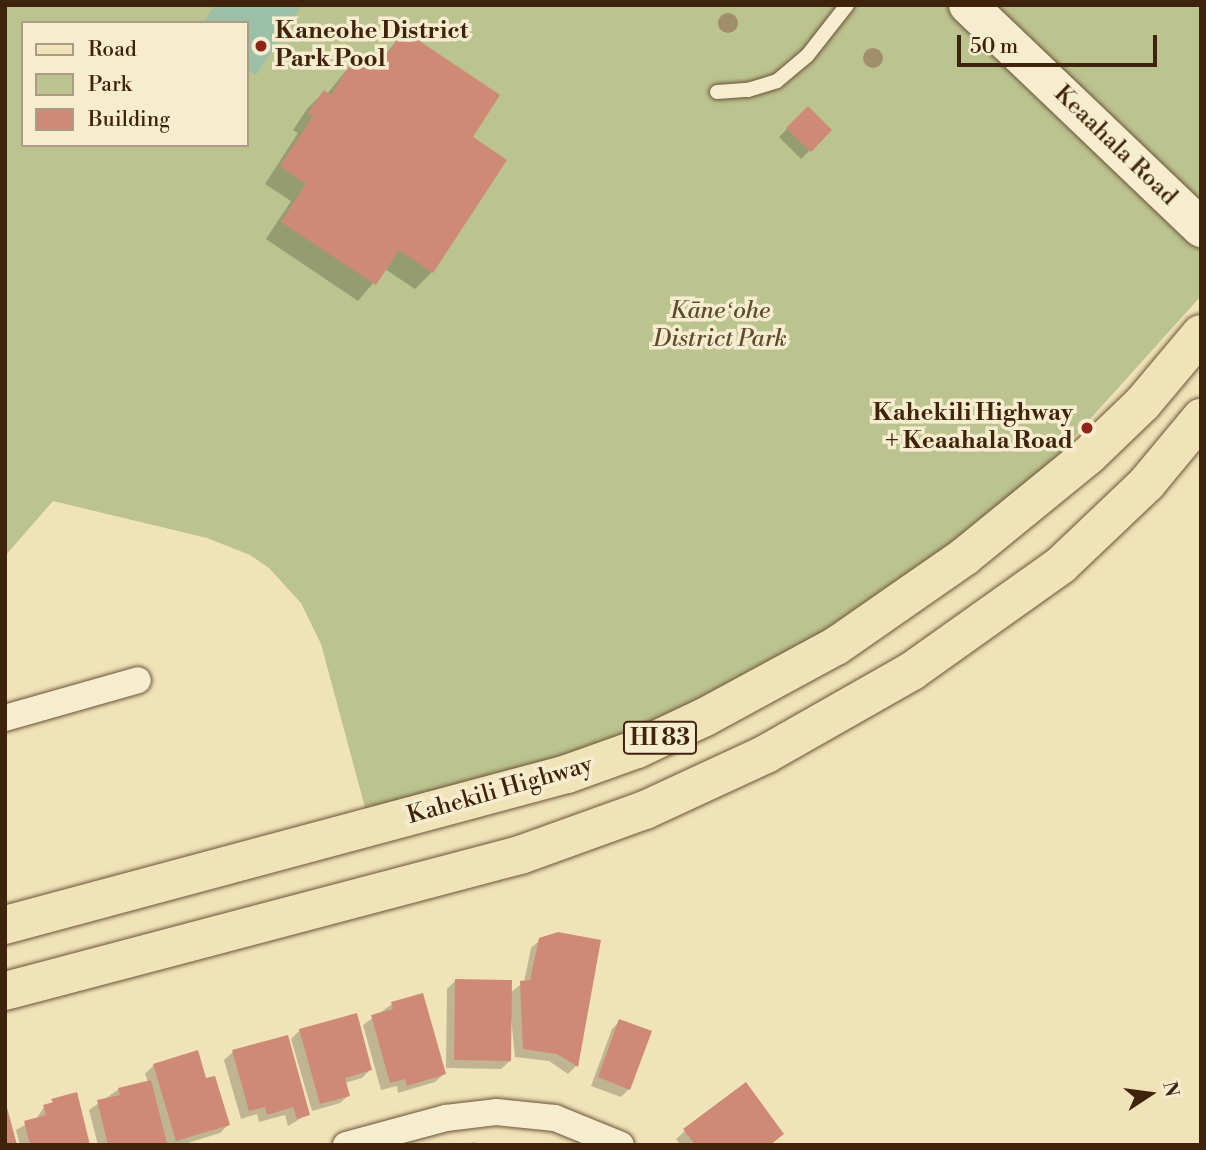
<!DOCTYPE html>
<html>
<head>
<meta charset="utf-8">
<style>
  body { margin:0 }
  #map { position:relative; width:1206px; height:1150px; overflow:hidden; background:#f1e3b8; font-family:"Libre Bodoni",serif }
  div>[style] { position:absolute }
  .green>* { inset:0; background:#bbc38e }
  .water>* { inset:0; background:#9cbfa8 }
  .shadow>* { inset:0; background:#0003 }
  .building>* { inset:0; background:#ce8a77 }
  .roads { filter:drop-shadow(0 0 2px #6c5338) drop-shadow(0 0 2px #6c5338) }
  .lane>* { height:14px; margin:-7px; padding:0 7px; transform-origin:7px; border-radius:7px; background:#f6edd1 }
  .street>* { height:26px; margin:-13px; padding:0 13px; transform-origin:13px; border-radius:13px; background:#f6edd1 }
  .secondary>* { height:38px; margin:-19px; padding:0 19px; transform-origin:19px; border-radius:19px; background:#f6edd1 }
  .primary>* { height:38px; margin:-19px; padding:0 19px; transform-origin:19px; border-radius:19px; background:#f1e3b8 }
  .trees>* { width:20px; height:20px; margin:-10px; border-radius:50%; background:#a18f6c }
  .dots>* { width:19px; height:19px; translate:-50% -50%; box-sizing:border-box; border:4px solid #f6edd1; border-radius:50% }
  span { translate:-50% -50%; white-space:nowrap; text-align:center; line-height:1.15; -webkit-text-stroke:7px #f6edd1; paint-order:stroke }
  .shield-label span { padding:2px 5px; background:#f6edd1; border:2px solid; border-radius:5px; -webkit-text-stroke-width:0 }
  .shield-label { font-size:23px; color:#40230d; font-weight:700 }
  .poi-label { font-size:24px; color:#40230d; font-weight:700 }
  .left { translate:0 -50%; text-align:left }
  .right { translate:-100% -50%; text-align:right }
  .street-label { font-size:24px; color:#40230d }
  .park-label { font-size:24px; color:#5f4b2d; font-style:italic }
  .frame { position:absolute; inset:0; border:7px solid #40230d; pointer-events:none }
  .legend { position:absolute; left:21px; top:21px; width:228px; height:126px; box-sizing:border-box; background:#f6edd1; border:2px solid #ad9c83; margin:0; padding:9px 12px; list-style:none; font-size:21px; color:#40230d }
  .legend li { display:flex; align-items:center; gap:14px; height:35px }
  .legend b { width:35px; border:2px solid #ad9c83 }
  .north { position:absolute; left:1115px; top:1059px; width:70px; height:70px; -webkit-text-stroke:5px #f6edd1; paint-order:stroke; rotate:77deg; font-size:19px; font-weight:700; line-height:28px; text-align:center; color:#40230d }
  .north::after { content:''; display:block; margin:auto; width:24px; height:32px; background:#40230d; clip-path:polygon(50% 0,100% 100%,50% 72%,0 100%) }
  .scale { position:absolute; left:957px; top:35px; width:200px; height:32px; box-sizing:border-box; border:4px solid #40230d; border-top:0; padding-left:9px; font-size:21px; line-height:24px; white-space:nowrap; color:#40230d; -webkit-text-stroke:5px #f6edd1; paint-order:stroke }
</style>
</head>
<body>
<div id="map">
  <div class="green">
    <i style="clip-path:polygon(evenodd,5px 5px,1201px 5px,1201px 296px,1055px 458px,909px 587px,613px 747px,367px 815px,321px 644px,301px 603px,269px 568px,250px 555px,207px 538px,53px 501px,5px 556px,5px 5px,23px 23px,247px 23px,247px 145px,23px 145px,23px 23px)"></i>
  </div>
  <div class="water">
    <i style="clip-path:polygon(215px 5px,302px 5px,256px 75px,247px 69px,247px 23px,203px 23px)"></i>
  </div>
  <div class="shadow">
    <i style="clip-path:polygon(403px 33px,470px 138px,432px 272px,415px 289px,385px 269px,358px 301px,266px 239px,291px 201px,265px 184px,298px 133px,293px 130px,307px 109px,324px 92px,327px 94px,358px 56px,375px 67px)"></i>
    <i style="clip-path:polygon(808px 108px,830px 130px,801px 159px,779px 137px)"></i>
    <i style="clip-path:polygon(540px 940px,576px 1066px,568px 1074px,549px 1061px,515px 1057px,510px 1008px,510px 1061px,501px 1069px,446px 1068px,447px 989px,455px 981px,510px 993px,524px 982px,531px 948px)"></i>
    <i style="clip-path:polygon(392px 1004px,444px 1074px,435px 1082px,398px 1093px,397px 1086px,381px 1090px,363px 1025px)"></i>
    <i style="clip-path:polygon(620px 1021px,629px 1089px,621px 1097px,591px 1086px,612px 1029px)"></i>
    <i style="clip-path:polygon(300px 1030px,370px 1070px,362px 1078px,345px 1083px,349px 1095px,340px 1103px,312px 1111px,291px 1039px)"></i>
    <i style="clip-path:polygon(233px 1052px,308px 1114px,288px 1126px,285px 1115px,259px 1122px,257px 1114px,241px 1119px,224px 1060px)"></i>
    <i style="clip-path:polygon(154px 1065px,205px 1081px,228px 1125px,220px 1133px,181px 1145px,98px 1145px,89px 1110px,119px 1089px,148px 1082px,145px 1074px)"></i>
    <i style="clip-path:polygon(44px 1107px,88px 1145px,20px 1145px,16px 1130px,36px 1119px)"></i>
    <i style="clip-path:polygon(685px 1131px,770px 1145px,681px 1145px,676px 1139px)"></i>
    <i style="clip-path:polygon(475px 1142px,477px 1145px,459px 1145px)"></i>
  </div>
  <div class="building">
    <i style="clip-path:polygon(403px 30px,500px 95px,473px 137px,507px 160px,433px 273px,399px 250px,376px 285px,281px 222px,306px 184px,280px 166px,313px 116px,308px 113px,324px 90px,331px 95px,357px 54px,379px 68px)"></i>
    <i style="clip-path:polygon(808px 106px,832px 130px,811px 152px,786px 128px)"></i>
    <i style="clip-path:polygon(558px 932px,601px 940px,578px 1067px,557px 1054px,523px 1049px,520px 981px,530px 980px,539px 938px)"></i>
    <i style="clip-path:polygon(455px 979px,512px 980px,511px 1061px,454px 1060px)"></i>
    <i style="clip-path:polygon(423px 993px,446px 1074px,407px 1086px,405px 1079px,390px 1083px,371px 1015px,393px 1009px,391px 1002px)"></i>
    <i style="clip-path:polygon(357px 1013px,372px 1070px,345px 1078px,350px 1096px,320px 1104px,299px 1029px)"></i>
    <i style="clip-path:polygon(619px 1019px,652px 1031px,630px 1090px,598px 1077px)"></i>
    <i style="clip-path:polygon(288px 1035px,310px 1115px,297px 1119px,293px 1107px,267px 1115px,265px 1107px,249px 1111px,232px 1050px)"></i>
    <i style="clip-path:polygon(198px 1050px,206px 1078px,215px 1076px,230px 1125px,176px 1141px,153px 1064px)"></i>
    <i style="clip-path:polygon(151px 1080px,167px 1143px,108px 1145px,97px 1100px,120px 1095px,118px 1088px)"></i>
    <i style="clip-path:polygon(746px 1082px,784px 1134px,770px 1145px,695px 1145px,683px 1129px)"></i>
    <i style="clip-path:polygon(77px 1092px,90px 1145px,30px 1145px,24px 1121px,46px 1115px,43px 1105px,53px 1102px,51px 1099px)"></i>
    <i style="clip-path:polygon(5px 1104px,6px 1104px,17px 1145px,5px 1145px)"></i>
  </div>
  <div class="roads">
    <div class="lane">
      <i style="left:717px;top:92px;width:31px;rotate:-4deg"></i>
      <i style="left:748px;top:90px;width:30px;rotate:-17deg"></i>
      <i style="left:777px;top:81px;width:39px;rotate:-40deg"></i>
      <i style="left:807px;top:56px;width:65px;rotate:-51.9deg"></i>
    </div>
    <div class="street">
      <i style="left:5px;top:718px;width:138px;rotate:-15.9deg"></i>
      <i style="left:346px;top:1145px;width:104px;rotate:-15.1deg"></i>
      <i style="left:446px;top:1118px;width:50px;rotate:-6.8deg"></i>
      <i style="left:496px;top:1112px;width:59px;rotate:5.8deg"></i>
      <i style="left:555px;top:1118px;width:71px;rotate:22.2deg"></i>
    </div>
    <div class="secondary">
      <i style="left:968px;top:5px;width:323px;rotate:43.7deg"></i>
    </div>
    <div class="primary">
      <i style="left:5px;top:925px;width:582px;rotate:-15.04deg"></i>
      <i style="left:567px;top:774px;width:74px;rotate:-19.7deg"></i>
      <i style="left:637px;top:749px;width:75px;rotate:-25.2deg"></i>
      <i style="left:705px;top:717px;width:149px;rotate:-28.5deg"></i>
      <i style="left:836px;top:646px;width:156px;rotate:-34.8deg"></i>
      <i style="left:964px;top:557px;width:161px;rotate:-39.2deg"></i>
      <i style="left:1089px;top:455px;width:75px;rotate:-43.9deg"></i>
      <i style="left:1143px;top:403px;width:90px;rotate:-50deg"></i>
      <i style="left:5px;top:991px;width:533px;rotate:-14.79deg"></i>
      <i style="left:520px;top:855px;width:133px;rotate:-19.8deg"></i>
      <i style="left:645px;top:810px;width:133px;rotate:-24.8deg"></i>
      <i style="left:766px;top:754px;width:168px;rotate:-29.6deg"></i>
      <i style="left:912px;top:671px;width:183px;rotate:-35.4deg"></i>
      <i style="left:1061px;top:565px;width:119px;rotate:-43.6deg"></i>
      <i style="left:1147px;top:483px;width:85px;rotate:-50.3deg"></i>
    </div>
  </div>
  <div class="trees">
    <i style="left:728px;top:23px"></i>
    <i style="left:873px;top:58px"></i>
  </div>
  <div class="dots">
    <i style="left:261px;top:46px;background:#8f2418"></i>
    <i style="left:1087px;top:428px;background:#8f2418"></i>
  </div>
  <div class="shield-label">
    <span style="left:660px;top:738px">HI 83</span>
  </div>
  <div class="poi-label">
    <span class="left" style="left:275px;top:46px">Kaneohe District<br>Park Pool</span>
    <span class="right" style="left:1073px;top:428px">Kahekili Highway<br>+ Keaahala Road</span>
  </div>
  <div class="street-label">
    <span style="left:1115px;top:146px;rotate:44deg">Keaahala Road</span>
    <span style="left:500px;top:791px;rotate:-16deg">Kahekili Highway</span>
  </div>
  <div class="park-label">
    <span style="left:720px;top:326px">Kāneʻohe<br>District Park</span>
  </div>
  <div class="frame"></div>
  <ul class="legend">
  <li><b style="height:9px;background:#f1e3b8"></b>Road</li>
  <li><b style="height:19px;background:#bbc38e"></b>Park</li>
  <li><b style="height:19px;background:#ce8a77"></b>Building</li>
  </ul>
  <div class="north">N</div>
  <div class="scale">50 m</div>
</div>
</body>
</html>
